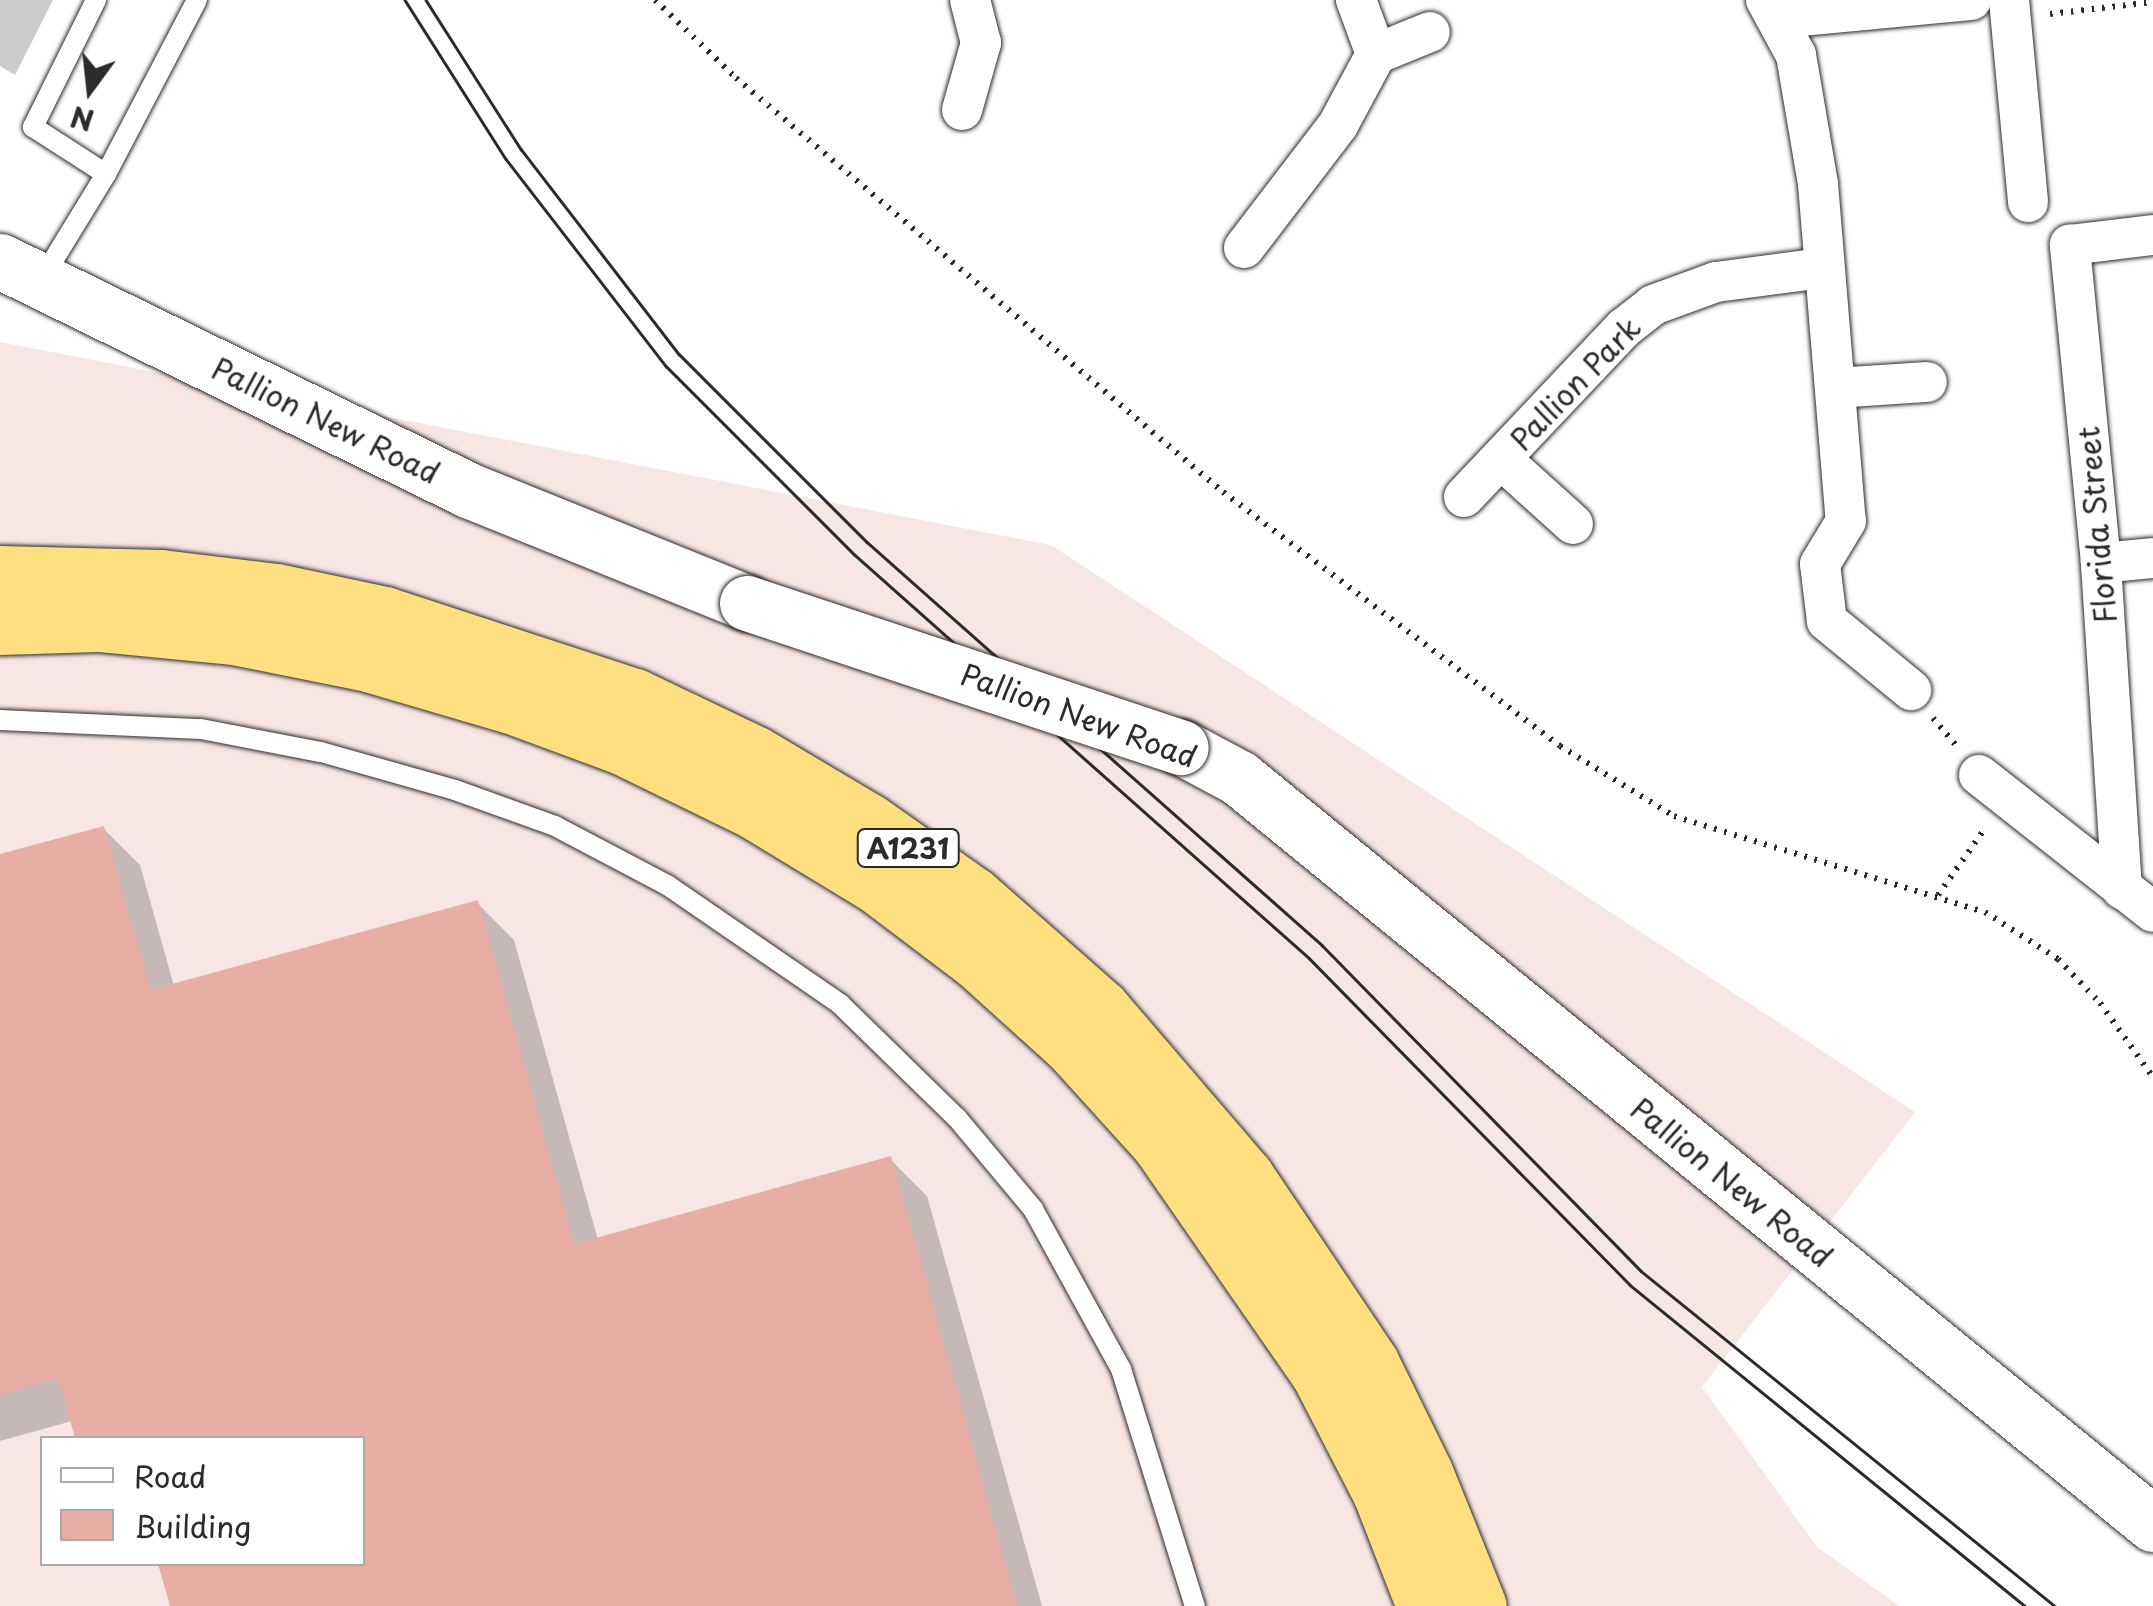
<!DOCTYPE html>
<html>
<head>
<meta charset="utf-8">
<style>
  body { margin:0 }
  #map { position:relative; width:2153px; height:1606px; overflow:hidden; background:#fff; font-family:"Playpen Sans",sans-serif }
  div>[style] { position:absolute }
  .built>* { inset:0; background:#f8e6e4 }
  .shadow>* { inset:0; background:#0003 }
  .building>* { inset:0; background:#e8ada4 }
  .path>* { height:6px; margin-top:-3px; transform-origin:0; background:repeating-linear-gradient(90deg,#2b2b2b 0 2.5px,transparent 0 10.5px) }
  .roads { filter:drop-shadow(0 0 2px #2b2b2b) drop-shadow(0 0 2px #2b2b2b) }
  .lane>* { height:20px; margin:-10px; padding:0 10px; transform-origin:10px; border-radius:10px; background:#fff }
  .street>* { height:40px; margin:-20px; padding:0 20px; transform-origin:20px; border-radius:20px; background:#fff }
  .secondary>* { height:55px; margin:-27.5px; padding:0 27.5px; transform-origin:27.5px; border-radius:27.5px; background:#fff }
  .highway>* { height:55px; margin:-27.5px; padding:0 27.5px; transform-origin:27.5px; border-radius:27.5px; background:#fedf80 }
  .tram>* { height:2.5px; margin:-1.25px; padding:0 1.25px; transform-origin:1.25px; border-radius:1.25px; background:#2b2b2b }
  .bridges { filter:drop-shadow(0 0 2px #2b2b2b) drop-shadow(0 0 2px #2b2b2b) }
  .secondary-bridge>* { height:55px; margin:-27.5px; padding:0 27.5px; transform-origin:27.5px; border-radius:27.5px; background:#fff }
  span { translate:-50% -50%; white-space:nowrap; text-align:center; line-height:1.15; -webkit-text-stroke:10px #fff; paint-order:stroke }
  .shield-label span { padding:2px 8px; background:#fff; border:2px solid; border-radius:8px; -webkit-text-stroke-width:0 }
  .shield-label { font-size:28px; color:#2b2b2b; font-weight:700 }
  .street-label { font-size:30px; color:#2b2b2b }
  .legend { position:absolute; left:40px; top:1436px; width:325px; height:130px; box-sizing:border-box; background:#fff; border:2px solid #aaa; margin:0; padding:12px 18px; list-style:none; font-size:30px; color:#2b2b2b }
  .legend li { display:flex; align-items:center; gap:20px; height:50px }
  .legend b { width:50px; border:2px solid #aaa }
  .north { position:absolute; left:40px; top:40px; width:100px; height:100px; -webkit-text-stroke:8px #fff; paint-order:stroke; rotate:195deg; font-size:28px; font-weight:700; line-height:40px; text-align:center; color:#2b2b2b }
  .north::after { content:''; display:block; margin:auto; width:35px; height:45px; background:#2b2b2b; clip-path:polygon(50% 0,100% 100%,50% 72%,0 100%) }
</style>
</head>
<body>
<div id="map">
  <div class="built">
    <i style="clip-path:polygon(evenodd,0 342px,1051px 545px,1915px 1112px,1702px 1387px,1817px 1547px,1899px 1606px,0 1606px,0 342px,42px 1438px,362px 1438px,362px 1564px,42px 1564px,42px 1438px)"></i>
  </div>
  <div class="shadow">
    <i style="clip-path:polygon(0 0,53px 0,15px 75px,0 66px)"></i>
    <i style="clip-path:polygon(103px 828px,140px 865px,174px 986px,477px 903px,514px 940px,598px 1240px,890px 1159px,927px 1196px,1042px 1606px,173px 1606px,161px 1564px,362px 1564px,362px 1438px,78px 1438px,72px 1421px,0 1441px,0 857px)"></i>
  </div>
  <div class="building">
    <i style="clip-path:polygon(104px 826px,150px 990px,478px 900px,574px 1244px,891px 1156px,1017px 1606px,170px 1606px,158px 1564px,362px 1564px,362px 1438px,75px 1438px,58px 1378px,0 1395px,0 854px)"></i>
  </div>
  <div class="path">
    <i style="left:655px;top:0;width:112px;rotate:43.9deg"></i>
    <i style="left:736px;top:78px;width:639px;rotate:40.37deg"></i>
    <i style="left:1223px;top:492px;width:422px;rotate:37deg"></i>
    <i style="left:1560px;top:746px;width:134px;rotate:31.6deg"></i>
    <i style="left:1674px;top:816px;width:325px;rotate:17.2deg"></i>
    <i style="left:1985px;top:912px;width:87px;rotate:32.8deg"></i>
    <i style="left:2058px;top:959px;width:61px;rotate:46.3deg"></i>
    <i style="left:2100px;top:1003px;width:91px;rotate:54.4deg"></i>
    <i style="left:2050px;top:14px;width:104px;rotate:-6.6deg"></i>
    <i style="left:1933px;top:718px;width:38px;rotate:50deg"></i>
    <i style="left:1938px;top:895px;width:83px;rotate:-54.8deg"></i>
  </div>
  <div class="roads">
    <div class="lane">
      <i style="left:96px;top:0;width:142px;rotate:116.4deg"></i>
      <i style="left:33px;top:127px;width:87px;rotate:32.8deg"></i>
      <i style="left:43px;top:277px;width:121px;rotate:-58.5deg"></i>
      <i style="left:106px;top:174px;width:196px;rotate:-62.4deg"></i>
      <i style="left:0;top:720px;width:201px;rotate:2.6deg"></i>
      <i style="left:201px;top:729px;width:122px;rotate:10.9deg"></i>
      <i style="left:321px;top:752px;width:139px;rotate:15.8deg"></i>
      <i style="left:455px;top:790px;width:106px;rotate:19.8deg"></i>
      <i style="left:555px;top:826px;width:127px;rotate:27.8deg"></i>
      <i style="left:667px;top:885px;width:210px;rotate:34.5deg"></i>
      <i style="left:840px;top:1004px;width:163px;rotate:44.3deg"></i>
      <i style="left:957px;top:1118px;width:119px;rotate:50.1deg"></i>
      <i style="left:1033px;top:1209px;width:183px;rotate:61.2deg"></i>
      <i style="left:1121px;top:1369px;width:248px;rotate:72.7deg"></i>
    </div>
    <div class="street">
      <i style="left:1766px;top:0;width:63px;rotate:61.4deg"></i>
      <i style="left:1796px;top:55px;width:131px;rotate:80.3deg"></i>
      <i style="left:1818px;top:184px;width:338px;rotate:85.3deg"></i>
      <i style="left:1846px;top:521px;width:50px;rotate:121.2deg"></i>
      <i style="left:1820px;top:564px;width:57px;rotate:83deg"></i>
      <i style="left:1827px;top:621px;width:109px;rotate:39.4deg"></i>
      <i style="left:2009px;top:0;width:203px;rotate:84.6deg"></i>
      <i style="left:1781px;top:18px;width:191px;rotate:-5.4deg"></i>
      <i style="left:1376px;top:54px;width:58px;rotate:-22.2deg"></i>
      <i style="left:962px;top:110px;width:70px;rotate:-74.2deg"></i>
      <i style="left:981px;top:43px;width:44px;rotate:-104.3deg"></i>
      <i style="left:1244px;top:248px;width:155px;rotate:-52.6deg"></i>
      <i style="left:1338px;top:125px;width:81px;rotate:-61.8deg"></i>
      <i style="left:1376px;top:54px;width:58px;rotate:-110.3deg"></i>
      <i style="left:1836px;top:388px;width:91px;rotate:-3.8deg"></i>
      <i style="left:1501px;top:459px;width:97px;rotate:42.1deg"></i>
      <i style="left:1464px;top:497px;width:233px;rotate:-46.6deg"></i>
      <i style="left:1624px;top:328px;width:37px;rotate:-38deg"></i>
      <i style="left:1653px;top:305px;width:67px;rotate:-20.1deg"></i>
      <i style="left:1716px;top:282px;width:108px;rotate:-7.5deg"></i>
      <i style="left:2101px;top:563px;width:52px;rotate:-5.5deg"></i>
      <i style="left:1979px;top:775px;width:221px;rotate:38.2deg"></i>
      <i style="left:2122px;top:889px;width:327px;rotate:-93.7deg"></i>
      <i style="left:2101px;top:563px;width:320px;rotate:-95.6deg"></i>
      <i style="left:2070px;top:245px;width:84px;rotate:-6.9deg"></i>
    </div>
    <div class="secondary">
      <i style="left:0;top:261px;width:521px;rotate:26.07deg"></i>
      <i style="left:468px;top:490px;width:301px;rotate:22deg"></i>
      <i style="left:1181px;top:747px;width:66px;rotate:28.1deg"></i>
      <i style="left:1239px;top:778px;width:1180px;rotate:39.22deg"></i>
    </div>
    <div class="highway">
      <i style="left:0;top:573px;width:161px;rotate:1.4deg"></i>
      <i style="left:161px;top:577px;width:116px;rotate:6.9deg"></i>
      <i style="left:276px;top:591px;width:111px;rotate:11.9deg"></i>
      <i style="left:385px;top:614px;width:263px;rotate:18.2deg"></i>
      <i style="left:635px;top:696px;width:134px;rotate:25.6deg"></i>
      <i style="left:756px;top:754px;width:131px;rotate:30.7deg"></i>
      <i style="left:869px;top:821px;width:128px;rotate:35.2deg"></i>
      <i style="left:974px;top:895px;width:171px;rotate:41.4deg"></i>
      <i style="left:1102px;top:1008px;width:221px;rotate:49.4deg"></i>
      <i style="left:1246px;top:1176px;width:224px;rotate:56.1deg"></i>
      <i style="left:1371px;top:1362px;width:123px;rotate:63.9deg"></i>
      <i style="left:1425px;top:1472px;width:144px;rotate:68.1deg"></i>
      <i style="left:0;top:627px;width:98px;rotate:-1.8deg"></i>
      <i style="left:98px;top:624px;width:137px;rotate:5.5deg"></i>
      <i style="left:234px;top:637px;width:137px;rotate:11.4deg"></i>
      <i style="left:368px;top:664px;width:149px;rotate:16.4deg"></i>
      <i style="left:511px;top:706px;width:118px;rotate:20.3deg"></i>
      <i style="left:622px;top:747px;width:146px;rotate:26deg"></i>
      <i style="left:753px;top:811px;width:146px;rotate:31.3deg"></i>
      <i style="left:878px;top:887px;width:126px;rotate:37.2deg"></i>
      <i style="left:978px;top:963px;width:124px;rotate:42.1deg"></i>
      <i style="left:1070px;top:1046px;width:131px;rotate:47.8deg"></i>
      <i style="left:1158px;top:1143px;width:280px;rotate:55.2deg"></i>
      <i style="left:1318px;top:1373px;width:135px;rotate:62.7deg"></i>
      <i style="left:1380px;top:1493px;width:121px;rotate:68.7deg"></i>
    </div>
  </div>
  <div class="tram">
    <i style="left:405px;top:0;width:188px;rotate:57.6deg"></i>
    <i style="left:506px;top:159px;width:262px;rotate:52.3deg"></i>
    <i style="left:666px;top:366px;width:267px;rotate:45deg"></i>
    <i style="left:855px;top:555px;width:607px;rotate:41.59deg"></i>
    <i style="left:1309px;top:958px;width:458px;rotate:45.5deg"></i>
    <i style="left:1630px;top:1285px;width:509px;rotate:39.1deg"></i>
    <i style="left:426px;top:0;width:177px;rotate:57.5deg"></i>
    <i style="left:521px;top:149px;width:259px;rotate:52.4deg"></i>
    <i style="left:679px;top:354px;width:266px;rotate:45deg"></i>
    <i style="left:867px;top:542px;width:608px;rotate:41.53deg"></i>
    <i style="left:1322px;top:945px;width:456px;rotate:45.6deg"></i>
    <i style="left:1641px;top:1271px;width:533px;rotate:38.98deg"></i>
  </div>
  <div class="bridges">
    <div class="secondary-bridge">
      <i style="left:747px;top:603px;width:457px;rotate:18.4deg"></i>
    </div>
  </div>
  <div class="shield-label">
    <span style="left:908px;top:848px">A1231</span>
  </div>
  <div class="street-label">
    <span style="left:1575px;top:383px;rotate:-46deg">Pallion Park</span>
    <span style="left:326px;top:420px;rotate:26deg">Pallion New Road</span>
    <span style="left:2096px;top:525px;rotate:-95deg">Florida Street</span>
    <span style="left:1079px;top:715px;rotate:20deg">Pallion New Road</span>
    <span style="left:1732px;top:1182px;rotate:39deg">Pallion New Road</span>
  </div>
  <ul class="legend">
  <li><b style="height:12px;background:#fff"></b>Road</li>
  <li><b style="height:28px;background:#e8ada4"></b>Building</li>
  </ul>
  <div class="north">N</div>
</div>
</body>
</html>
